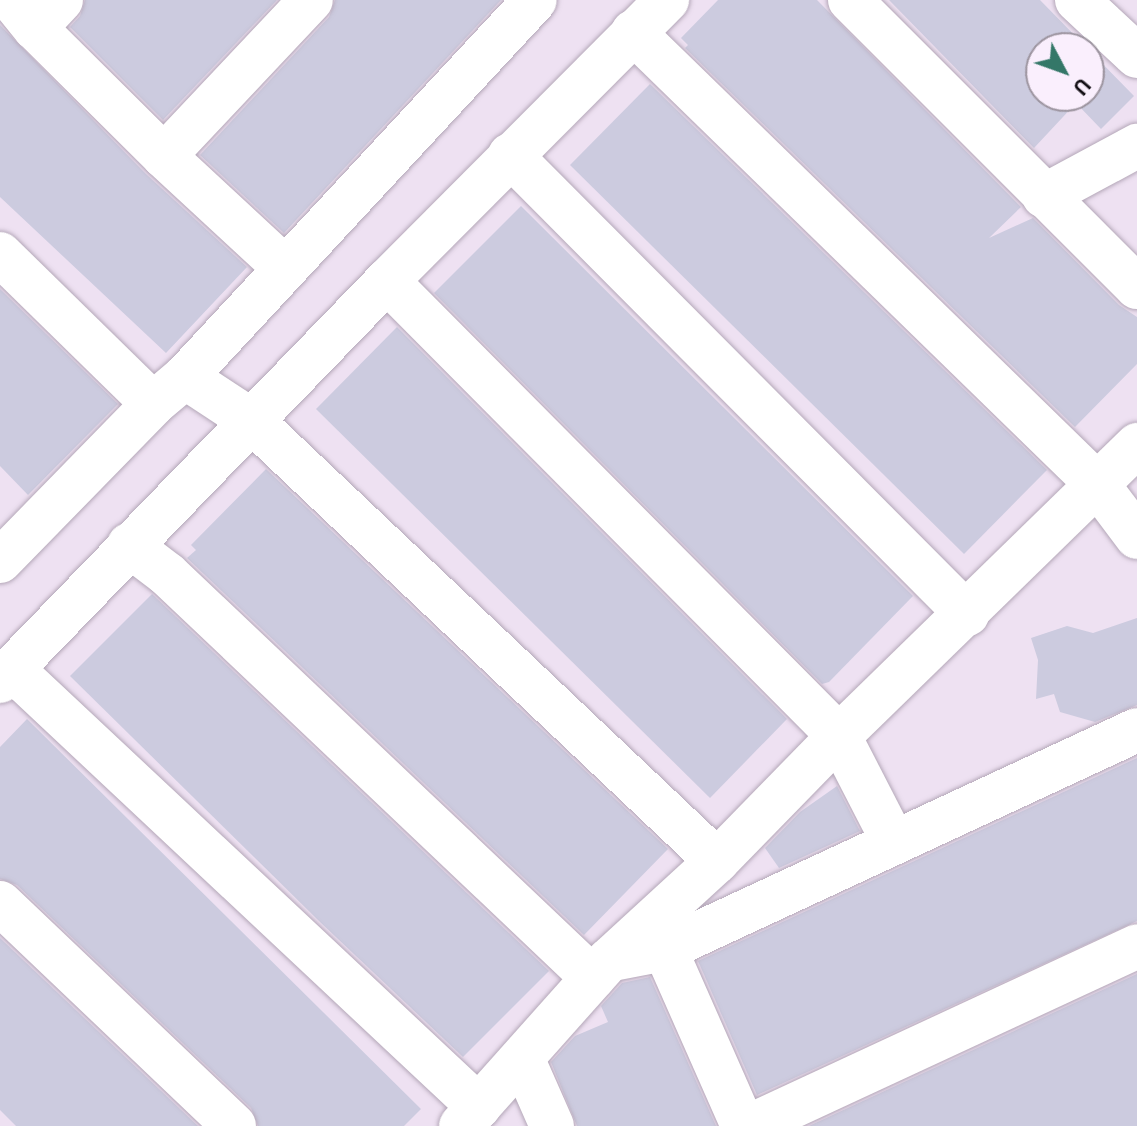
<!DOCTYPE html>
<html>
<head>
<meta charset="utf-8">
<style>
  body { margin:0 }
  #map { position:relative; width:1137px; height:1126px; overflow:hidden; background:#eee1f2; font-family:"Alegreya Sans",sans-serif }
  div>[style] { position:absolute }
  .building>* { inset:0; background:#cccbdf }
  .roads { filter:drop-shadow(0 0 2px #b4a7b8) drop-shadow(0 0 2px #b4a7b8) }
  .minor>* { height:44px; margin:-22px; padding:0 22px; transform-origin:22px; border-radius:22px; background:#fff }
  span { translate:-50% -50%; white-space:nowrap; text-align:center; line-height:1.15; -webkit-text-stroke:7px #faeffd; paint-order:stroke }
  .north { position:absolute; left:1025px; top:32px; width:80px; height:80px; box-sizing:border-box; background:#faeffd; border:2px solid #9c949f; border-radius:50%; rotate:131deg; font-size:22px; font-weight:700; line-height:32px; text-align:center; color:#100c12 }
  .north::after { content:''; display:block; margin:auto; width:28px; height:36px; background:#347768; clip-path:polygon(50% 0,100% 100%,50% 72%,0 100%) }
</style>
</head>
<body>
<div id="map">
  <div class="building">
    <i style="clip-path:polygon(85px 0,277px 0,163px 120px,70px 27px,80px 16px)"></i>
    <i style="clip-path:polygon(335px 0,501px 0,284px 233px,200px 155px,329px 17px)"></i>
    <i style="clip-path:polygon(718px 0,817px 0,1021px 207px,989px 238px,1033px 218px,1119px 305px,1137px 317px,1137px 364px,1075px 427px,685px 48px,688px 45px,681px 38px)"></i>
    <i style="clip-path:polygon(889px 0,1040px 0,1087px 48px,1041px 48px,1041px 96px,1089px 96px,1089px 50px,1134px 96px,1101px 129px,1076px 103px,1034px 148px)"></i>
    <i style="clip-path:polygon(0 25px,146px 174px,247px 267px,166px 353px,0 197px)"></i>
    <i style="clip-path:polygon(650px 84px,1047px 470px,964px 554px,570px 165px)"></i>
    <i style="clip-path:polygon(521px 206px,913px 596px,829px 682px,822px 684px,434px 293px)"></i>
    <i style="clip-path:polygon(0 289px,118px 404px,28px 495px,0 466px)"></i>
    <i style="clip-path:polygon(397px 327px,787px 719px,710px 798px,316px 409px)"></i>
    <i style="clip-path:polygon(266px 469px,668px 849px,584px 935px,187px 558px,196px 550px,191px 545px)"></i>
    <i style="clip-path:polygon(152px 594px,549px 971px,463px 1057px,320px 922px,70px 676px)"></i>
    <i style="clip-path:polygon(1137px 618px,1137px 705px,1095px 722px,1060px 712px,1054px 694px,1036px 699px,1038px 660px,1031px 638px,1067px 626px,1093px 633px)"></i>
    <i style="clip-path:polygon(27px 719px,421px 1109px,404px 1126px,258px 1126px,251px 1108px,17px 885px,0 879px,0 747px)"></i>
    <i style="clip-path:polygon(1137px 758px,1137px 921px,757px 1095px,698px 961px)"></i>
    <i style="clip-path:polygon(837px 786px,860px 831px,779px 868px,765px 848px,800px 812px)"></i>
    <i style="clip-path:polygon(0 938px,198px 1126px,16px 1126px,0 1110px)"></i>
    <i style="clip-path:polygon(1137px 974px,1137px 1126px,809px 1126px)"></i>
    <i style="clip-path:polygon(650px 977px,716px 1126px,577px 1126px,551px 1062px,575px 1036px,608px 1022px,601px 1006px,622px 983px)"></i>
  </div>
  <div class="roads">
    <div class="minor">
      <i style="left:12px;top:0;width:36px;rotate:51deg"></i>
      <i style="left:35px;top:28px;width:182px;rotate:44.8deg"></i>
      <i style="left:164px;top:156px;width:165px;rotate:42.8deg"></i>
      <i style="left:850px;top:0;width:406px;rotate:45deg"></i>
      <i style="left:1077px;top:0;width:82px;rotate:43deg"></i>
      <i style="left:35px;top:28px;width:38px;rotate:-47deg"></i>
      <i style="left:633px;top:32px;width:649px;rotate:44.25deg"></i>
      <i style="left:1098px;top:485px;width:65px;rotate:53.1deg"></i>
      <i style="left:510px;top:155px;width:648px;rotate:45.13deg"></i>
      <i style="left:164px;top:156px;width:214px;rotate:-46.7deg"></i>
      <i style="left:1044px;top:196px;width:106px;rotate:-28.3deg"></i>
      <i style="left:0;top:254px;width:214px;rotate:44.4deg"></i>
      <i style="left:387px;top:281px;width:641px;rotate:45.19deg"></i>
      <i style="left:839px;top:736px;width:120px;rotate:62.8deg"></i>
      <i style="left:185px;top:377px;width:80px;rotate:33.3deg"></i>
      <i style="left:252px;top:421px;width:640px;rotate:43.42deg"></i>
      <i style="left:129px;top:545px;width:48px;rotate:37.3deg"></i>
      <i style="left:167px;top:574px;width:587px;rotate:43.48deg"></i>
      <i style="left:0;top:561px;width:219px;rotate:-45.7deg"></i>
      <i style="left:153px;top:404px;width:42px;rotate:-40.2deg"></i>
      <i style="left:185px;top:377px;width:514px;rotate:-47.13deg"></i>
      <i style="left:12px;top:669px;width:640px;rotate:43.16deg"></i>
      <i style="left:0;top:681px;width:557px;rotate:-45.95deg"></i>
      <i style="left:387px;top:281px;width:397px;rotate:-45.1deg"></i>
      <i style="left:0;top:903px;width:323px;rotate:43.6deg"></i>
      <i style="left:665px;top:949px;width:193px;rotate:66.2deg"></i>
      <i style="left:613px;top:959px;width:53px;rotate:-10.9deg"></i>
      <i style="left:665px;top:949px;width:520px;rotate:-24.89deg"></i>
      <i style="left:523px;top:1060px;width:72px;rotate:66.3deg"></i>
      <i style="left:461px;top:1126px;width:222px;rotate:-48.3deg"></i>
      <i style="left:609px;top:960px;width:147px;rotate:-42.5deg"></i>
      <i style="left:717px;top:861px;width:175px;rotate:-45.7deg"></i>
      <i style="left:839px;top:736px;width:417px;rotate:-44.3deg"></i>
      <i style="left:750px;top:1126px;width:427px;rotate:-24.9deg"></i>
    </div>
  </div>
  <div class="north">U</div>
</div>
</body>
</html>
